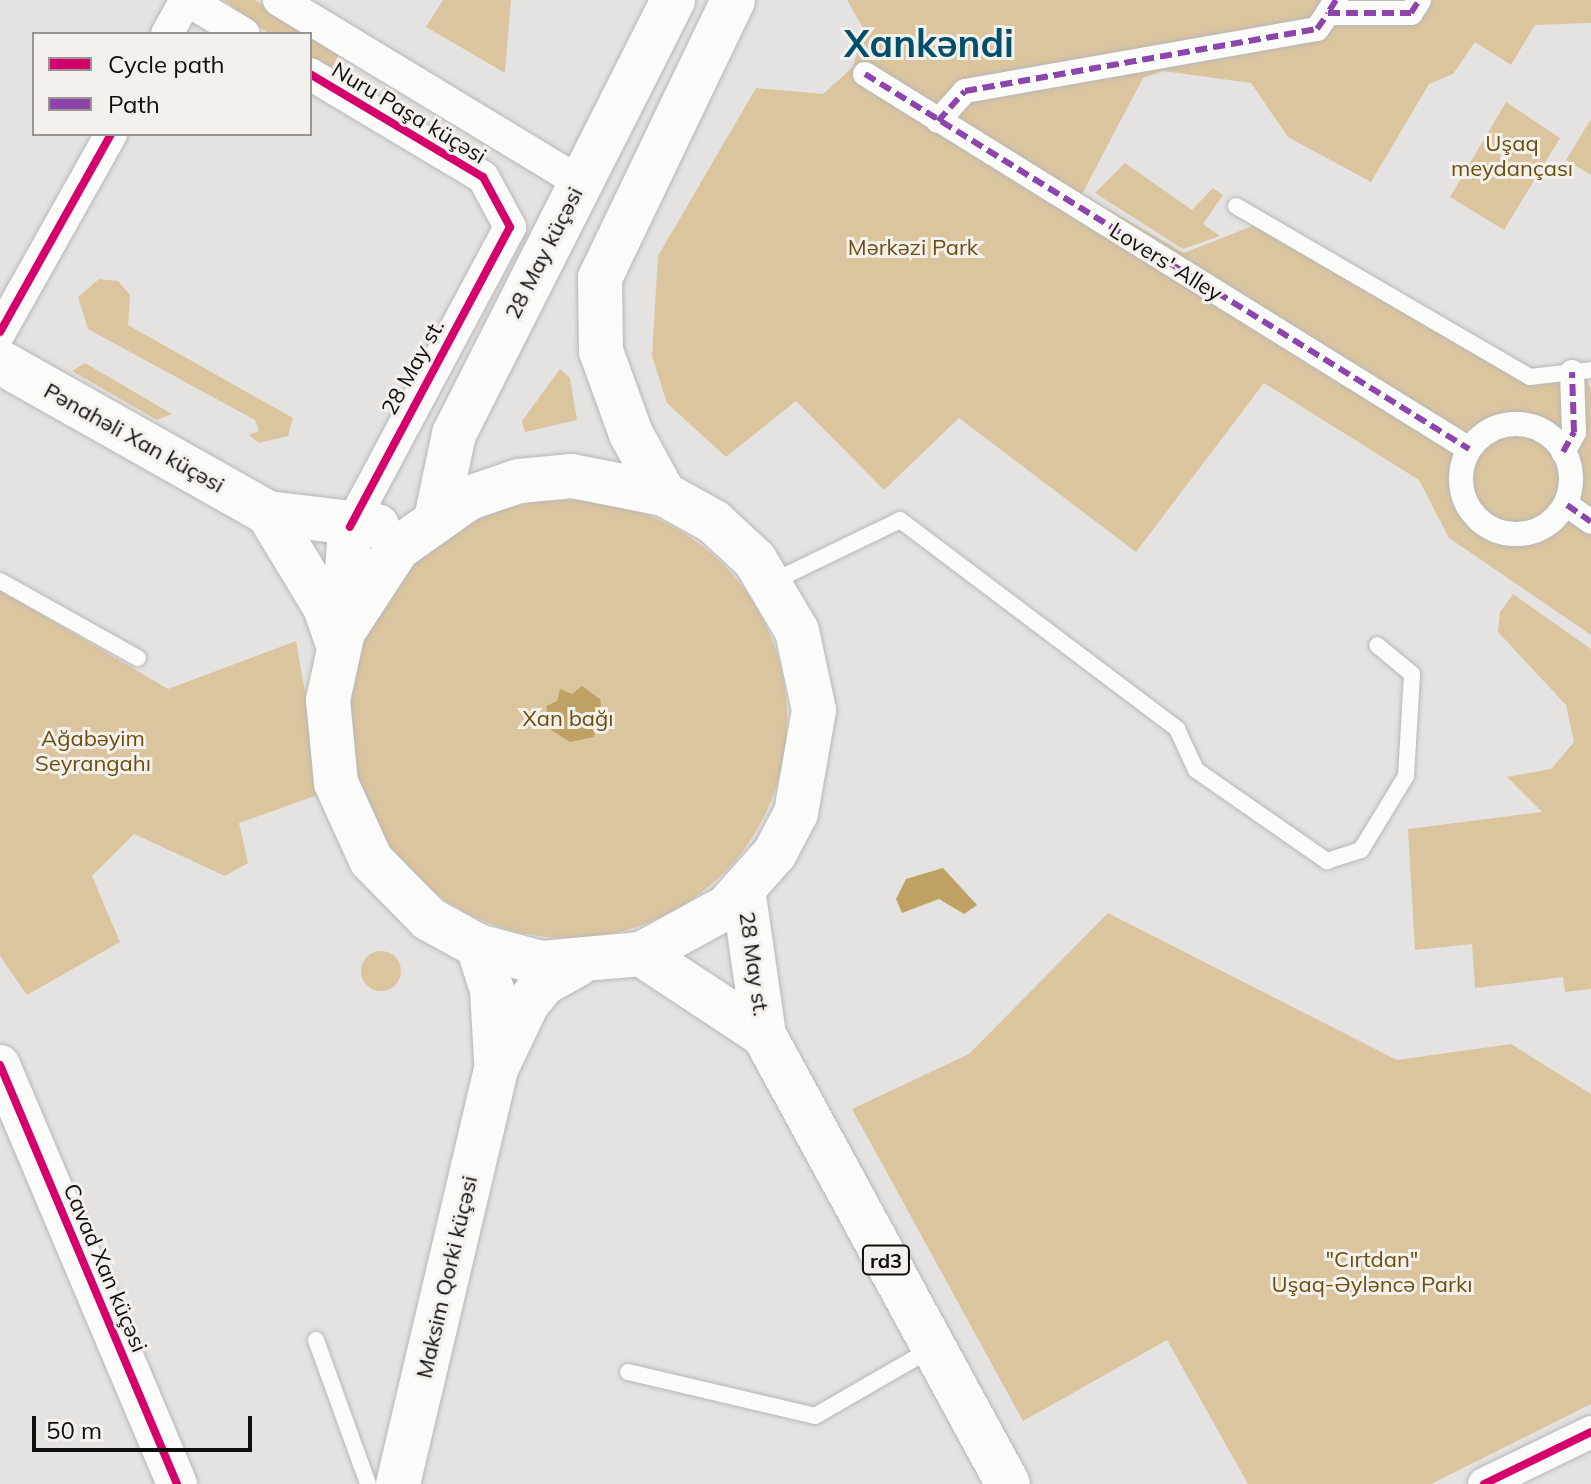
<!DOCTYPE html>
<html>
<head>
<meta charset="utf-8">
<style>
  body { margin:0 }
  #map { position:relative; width:1591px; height:1484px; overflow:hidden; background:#e5e3e1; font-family:Mulish,sans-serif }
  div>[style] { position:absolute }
  .green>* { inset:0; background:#dbc59f }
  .round { border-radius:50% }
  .water>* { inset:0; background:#c0a164 }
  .roads { filter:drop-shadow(0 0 2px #b8b6b5) drop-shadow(0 0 2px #b8b6b5) }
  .service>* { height:16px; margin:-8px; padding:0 8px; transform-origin:8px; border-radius:8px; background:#fbfbfa }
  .pedestrian>* { height:24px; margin:-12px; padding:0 12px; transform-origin:12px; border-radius:12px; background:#fbfbfa }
  .pedestrian>.ring { margin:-12px; padding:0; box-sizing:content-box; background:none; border:24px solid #fbfbfa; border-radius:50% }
  .minor>* { height:32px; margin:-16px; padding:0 16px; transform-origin:16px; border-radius:16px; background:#fbfbfa }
  .tertiary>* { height:40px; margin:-20px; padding:0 20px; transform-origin:20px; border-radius:20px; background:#fbfbfa }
  .secondary>* { height:44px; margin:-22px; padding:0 22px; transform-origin:22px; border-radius:22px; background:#fbfbfa }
  .primary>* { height:44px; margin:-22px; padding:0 22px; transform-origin:22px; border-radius:22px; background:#fbfbfa }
  .quiet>* { height:6px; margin-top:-3px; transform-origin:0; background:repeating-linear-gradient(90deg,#8e44ad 0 12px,transparent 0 18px) }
  .cycleway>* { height:8px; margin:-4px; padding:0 4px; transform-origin:4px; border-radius:4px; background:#d6006c }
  span { translate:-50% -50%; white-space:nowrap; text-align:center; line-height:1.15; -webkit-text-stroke:6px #f4f1ed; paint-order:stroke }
  .shield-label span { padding:2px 6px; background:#f4f1ed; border:2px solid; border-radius:6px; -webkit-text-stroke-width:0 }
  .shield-label { font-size:20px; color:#0e0e0c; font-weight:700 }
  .street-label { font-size:22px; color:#0e0e0c }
  .park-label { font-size:22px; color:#6c4e0d }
  .town-label { font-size:38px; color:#024f6b; font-weight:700 }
  .legend { position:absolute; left:32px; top:32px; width:280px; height:104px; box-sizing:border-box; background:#f4f1ed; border:2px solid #989693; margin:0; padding:10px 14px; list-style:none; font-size:24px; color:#0e0e0c }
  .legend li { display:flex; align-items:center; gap:16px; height:40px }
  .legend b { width:40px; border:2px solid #989693 }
  .scale { position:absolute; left:32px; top:1416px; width:220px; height:36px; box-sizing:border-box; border:4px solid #0e0e0c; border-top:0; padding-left:10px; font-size:24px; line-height:28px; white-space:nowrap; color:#0e0e0c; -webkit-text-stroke:6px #f4f1ed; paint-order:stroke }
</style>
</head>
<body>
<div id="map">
  <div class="green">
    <i style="clip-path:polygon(224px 0,255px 0,310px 34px,269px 34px)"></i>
    <i style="clip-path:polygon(443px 0,511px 0,505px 73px,426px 27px)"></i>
    <i style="clip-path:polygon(847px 0,1591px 0,1591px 23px,1535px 25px,1511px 65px,1475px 42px,1453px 74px,1429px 84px,1371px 182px,1288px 137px,1251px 83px,1163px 71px,1143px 78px,1082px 194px,1184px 253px,1260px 223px,1531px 379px,1584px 375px,1591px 388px,1591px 635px,1449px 538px,1419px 480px,1264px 383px,1136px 552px,959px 418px,884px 490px,796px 401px,726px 457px,667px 403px,652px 356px,658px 256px,756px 88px,823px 94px,853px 67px,864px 30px)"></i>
    <i style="clip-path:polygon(310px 34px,340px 53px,329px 72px,310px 60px)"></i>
    <i style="clip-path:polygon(1506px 102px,1560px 138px,1504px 230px,1450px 197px)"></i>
    <i style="clip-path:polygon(1591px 119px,1591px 175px,1566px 160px)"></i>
    <i style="clip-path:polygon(1125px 163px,1192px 210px,1213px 188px,1223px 195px,1203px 224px,1220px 236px,1183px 249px,1095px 193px)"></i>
    <i style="clip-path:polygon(99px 279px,118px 281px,130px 295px,128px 325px,293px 418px,288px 436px,259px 443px,249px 435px,259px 431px,255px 420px,88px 329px,78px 297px)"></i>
    <i style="clip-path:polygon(85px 363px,172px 414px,157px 420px,72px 371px)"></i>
    <i style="clip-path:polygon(560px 369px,570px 378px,577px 420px,525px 432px,522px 421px)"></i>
    <i class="round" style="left:349px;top:500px;width:438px;height:438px"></i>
    <i style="clip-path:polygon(0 590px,168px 689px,296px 641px,323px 793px,239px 823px,248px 863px,225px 876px,134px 834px,92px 876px,120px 942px,27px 995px,0 956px)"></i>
    <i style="clip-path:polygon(1513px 594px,1591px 649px,1591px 989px,1565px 992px,1563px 977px,1475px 988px,1472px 944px,1415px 950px,1408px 829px,1542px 812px,1507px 777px,1551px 769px,1574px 742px,1566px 705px,1498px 632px,1500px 612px)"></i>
    <i style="clip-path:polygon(1108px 913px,1397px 1060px,1511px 1044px,1591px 1094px,1591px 1404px,1431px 1484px,1248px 1484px,1167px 1340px,1023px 1421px,852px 1109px,969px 1054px)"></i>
    <i class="round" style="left:361px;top:951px;width:40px;height:40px"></i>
  </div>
  <div class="water">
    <i style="clip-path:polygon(582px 686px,600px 699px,605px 722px,595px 726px,594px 737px,570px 742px,551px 730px,546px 706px,557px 701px,560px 689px,572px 694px)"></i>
    <i style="clip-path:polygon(943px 868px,977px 905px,964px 914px,939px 899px,902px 913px,896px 899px,906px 879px)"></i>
  </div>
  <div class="roads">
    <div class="service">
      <i style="left:1236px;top:206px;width:340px;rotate:30.2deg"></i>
      <i style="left:1530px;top:377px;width:61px;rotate:-6.5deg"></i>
      <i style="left:0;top:581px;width:158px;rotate:29.2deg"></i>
      <i style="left:772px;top:582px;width:142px;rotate:-25.8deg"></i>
      <i style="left:900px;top:520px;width:347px;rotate:37deg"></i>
      <i style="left:1177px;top:729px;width:45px;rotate:65.1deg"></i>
      <i style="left:1196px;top:770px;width:160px;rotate:34.8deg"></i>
      <i style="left:1327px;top:861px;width:36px;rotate:-18deg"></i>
      <i style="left:1361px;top:850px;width:87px;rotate:-58.7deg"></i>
      <i style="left:1406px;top:776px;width:102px;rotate:-86.6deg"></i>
      <i style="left:1412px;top:674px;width:45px;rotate:-140.4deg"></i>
      <i style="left:316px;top:1340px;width:153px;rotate:70.1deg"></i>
      <i style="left:628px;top:1372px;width:192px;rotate:13.2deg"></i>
      <i style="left:815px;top:1416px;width:136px;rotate:-30deg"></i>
    </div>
    <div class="pedestrian">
      <i style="left:1336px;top:0;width:15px;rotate:122deg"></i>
      <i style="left:1328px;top:13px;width:83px"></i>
      <i style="left:1411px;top:13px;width:15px;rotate:-58deg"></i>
      <i style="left:865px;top:74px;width:711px;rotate:31.83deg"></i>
      <i style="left:938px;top:121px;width:40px;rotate:-48deg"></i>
      <i style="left:965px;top:91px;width:357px;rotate:-10deg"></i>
      <i style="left:1317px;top:29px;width:19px;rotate:-55deg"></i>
      <i class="ring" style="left:1461px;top:424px;width:86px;height:86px"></i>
      <i style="left:1563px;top:452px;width:23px;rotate:-61deg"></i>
      <i style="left:1574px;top:432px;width:60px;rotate:-91.9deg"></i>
      <i style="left:1567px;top:505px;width:29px;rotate:35deg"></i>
    </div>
    <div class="minor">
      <i style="left:187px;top:0;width:66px;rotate:30.8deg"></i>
      <i style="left:279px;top:0;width:353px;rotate:31.2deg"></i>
      <i style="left:167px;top:34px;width:39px;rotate:-61deg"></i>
      <i style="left:310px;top:74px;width:201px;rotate:30.8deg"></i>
      <i style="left:483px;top:177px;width:57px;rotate:61.6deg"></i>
      <i style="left:510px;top:227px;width:340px;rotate:118.1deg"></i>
      <i style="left:0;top:332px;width:227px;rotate:-60.7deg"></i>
      <i style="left:1484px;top:1484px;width:119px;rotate:-25.9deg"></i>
    </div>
    <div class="tertiary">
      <i style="left:0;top:1065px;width:455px;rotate:67.1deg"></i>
    </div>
    <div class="secondary">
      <i style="left:664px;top:494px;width:68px;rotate:-118.8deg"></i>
      <i style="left:631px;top:434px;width:88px;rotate:-109.9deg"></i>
      <i style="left:601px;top:351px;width:73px;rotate:-90.8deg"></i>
      <i style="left:600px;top:278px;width:308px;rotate:-64.4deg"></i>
      <i style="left:437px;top:514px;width:82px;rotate:-78deg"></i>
      <i style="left:454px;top:434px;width:486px;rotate:-63.2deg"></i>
      <i style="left:478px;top:946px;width:46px;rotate:72.3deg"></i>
      <i style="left:492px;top:990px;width:69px;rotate:86.7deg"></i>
      <i style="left:398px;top:1484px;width:426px;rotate:-76.7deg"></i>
      <i style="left:496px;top:1069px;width:72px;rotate:-64.5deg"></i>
      <i style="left:527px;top:1004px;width:27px;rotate:-51deg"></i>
      <i style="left:544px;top:983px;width:38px;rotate:-29deg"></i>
    </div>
    <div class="primary">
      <i style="left:0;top:362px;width:308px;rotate:29.4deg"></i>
      <i style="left:268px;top:513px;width:110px;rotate:6.8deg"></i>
      <i style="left:268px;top:513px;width:110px;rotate:58.8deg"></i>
      <i style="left:325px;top:607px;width:40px;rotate:71.1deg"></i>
      <i style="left:343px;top:632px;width:100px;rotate:-56.8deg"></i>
      <i style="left:398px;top:548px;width:87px;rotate:-35.2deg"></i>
      <i style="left:469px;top:498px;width:53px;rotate:-18.8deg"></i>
      <i style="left:519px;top:481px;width:53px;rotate:-5.4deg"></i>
      <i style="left:572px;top:476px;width:94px;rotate:11.1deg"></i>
      <i style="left:664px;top:494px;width:57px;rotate:29.2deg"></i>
      <i style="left:714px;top:522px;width:56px;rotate:42.8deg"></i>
      <i style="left:755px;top:560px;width:82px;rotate:59.4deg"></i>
      <i style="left:797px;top:631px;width:81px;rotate:77.9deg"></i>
      <i style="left:814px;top:710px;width:105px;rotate:99.9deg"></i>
      <i style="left:796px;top:813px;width:45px;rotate:117.7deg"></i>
      <i style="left:775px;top:853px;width:72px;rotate:131.6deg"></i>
      <i style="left:727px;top:907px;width:98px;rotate:151.3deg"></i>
      <i style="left:641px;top:954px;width:100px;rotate:174.9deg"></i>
      <i style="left:541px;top:963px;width:65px;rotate:-164.9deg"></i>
      <i style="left:478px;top:946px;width:56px;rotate:-151.1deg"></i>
      <i style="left:429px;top:919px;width:83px;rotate:-134.5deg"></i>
      <i style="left:371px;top:860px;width:85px;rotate:-114.4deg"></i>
      <i style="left:336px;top:783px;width:83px;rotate:-95.5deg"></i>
      <i style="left:328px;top:700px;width:70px;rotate:-77.6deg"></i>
      <i style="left:343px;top:632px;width:105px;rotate:-86.2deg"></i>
      <i style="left:743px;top:889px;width:148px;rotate:81.8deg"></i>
      <i style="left:764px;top:1035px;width:511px;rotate:61.48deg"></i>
      <i style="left:641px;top:954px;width:147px;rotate:33.4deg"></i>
    </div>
  </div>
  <div class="quiet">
    <i style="left:1336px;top:0;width:15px;rotate:122deg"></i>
    <i style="left:1328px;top:13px;width:83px"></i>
    <i style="left:1411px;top:13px;width:15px;rotate:-58deg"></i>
    <i style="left:865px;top:74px;width:711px;rotate:31.83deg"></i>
    <i style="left:938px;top:121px;width:40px;rotate:-48deg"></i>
    <i style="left:965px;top:91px;width:357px;rotate:-10deg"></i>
    <i style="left:1317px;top:29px;width:19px;rotate:-55deg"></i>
    <i style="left:1563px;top:452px;width:23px;rotate:-61deg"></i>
    <i style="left:1574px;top:432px;width:60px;rotate:-91.9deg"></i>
    <i style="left:1567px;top:505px;width:29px;rotate:35deg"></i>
  </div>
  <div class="cycleway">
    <i style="left:310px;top:74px;width:201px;rotate:30.8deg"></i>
    <i style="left:483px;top:177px;width:57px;rotate:61.6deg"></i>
    <i style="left:510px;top:227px;width:340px;rotate:118.1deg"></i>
    <i style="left:0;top:332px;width:227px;rotate:-60.7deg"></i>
    <i style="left:0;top:1065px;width:455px;rotate:67.1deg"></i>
    <i style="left:1484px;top:1484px;width:119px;rotate:-25.9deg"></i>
  </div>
  <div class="shield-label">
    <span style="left:886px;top:1260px">rd3</span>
  </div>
  <div class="street-label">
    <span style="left:409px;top:113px;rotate:31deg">Nuru Paşa küçəsi</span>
    <span style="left:544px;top:253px;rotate:-63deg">28 May küçəsi</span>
    <span style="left:1166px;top:262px;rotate:32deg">Lovers' Alley</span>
    <span style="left:413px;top:367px;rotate:-61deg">28 May st.</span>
    <span style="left:134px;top:438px;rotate:29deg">Pənahəli Xan küçəsi</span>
    <span style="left:754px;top:964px;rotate:82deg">28 May st.</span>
    <span style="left:105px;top:1268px;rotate:67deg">Cavad Xan küçəsi</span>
    <span style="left:447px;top:1277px;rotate:-77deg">Maksim Qorki küçəsi</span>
  </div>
  <div class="park-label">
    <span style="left:1512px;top:156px">Uşaq<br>meydançası</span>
    <span style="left:913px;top:248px">Mərkəzi Park</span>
    <span style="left:568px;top:719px">Xan bağı</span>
    <span style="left:93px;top:751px">Ağabəyim<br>Seyrangahı</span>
    <span style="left:1372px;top:1272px">"Cırtdan"<br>Uşaq-Əyləncə Parkı</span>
  </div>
  <div class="town-label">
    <span style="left:929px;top:44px">Xankəndi</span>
  </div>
  <ul class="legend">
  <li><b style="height:10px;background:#d6006c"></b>Cycle path</li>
  <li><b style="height:10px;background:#8e44ad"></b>Path</li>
  </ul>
  <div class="scale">50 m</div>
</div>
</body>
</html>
